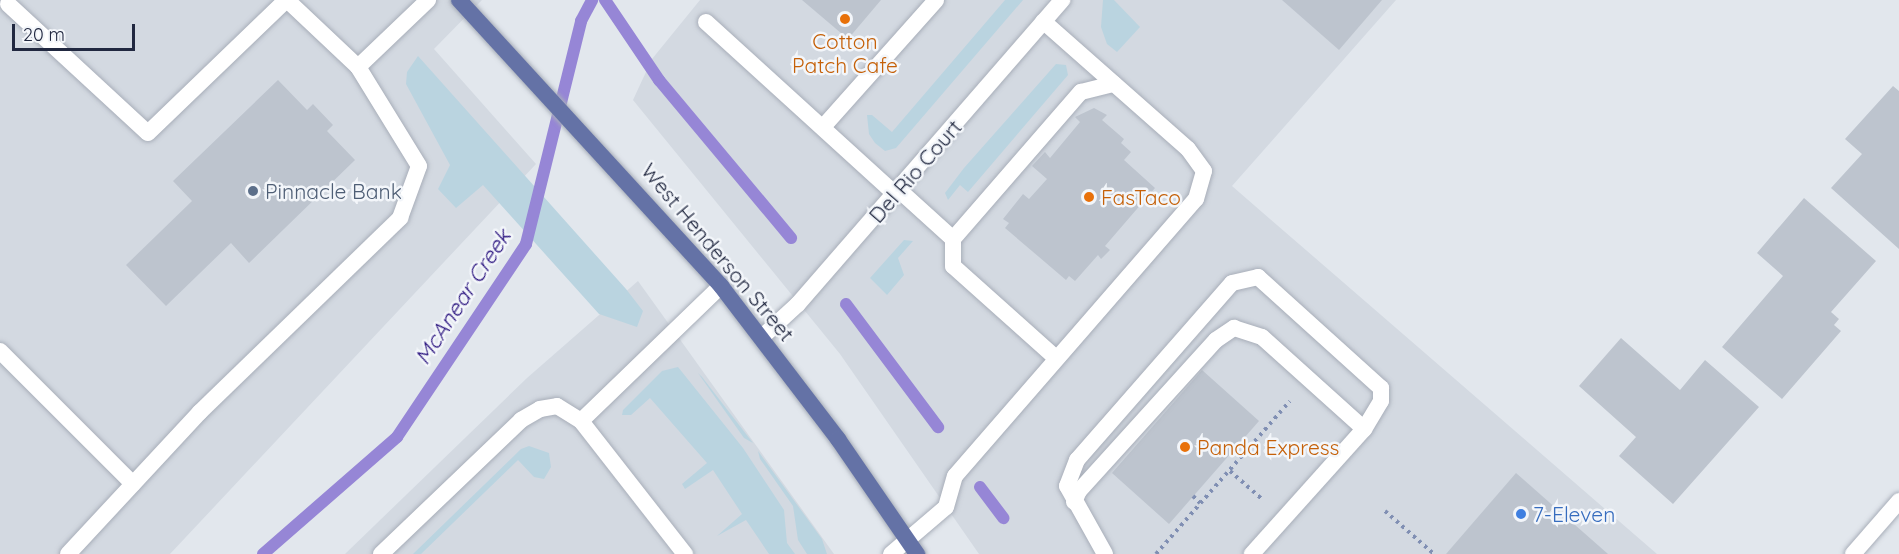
<!DOCTYPE html>
<html>
<head>
<meta charset="utf-8">
<style>
  body { margin:0 }
  #map { position:relative; width:1899px; height:554px; overflow:hidden; background:#e2e7ed; font-family:Quicksand,sans-serif }
  div>[style] { position:absolute }
  .built>* { inset:0; background:#d3d9e1 }
  .green>* { inset:0; background:#bad4e0 }
  .stream>* { height:12px; margin:-6px; padding:0 6px; transform-origin:6px; border-radius:6px; background:#9686d6 }
  .building>* { inset:0; background:#bdc4ce }
  .path>* { height:4px; margin-top:-2px; transform-origin:0; background:repeating-linear-gradient(90deg,#808fb3 0 3px,transparent 0 7.5px) }
  .roads { filter:drop-shadow(0 0 2px #a8aeb9) drop-shadow(0 0 2px #a8aeb9) }
  .service>* { height:16px; margin:-8px; padding:0 8px; transform-origin:8px; border-radius:8px; background:#fff }
  .minor>* { height:16px; margin:-8px; padding:0 8px; transform-origin:8px; border-radius:8px; background:#fff }
  .primary>* { height:16px; margin:-8px; padding:0 8px; transform-origin:8px; border-radius:8px; background:#6472a6 }
  .dots>* { width:16px; height:16px; translate:-50% -50%; box-sizing:border-box; border:3px solid #f3f6fa; border-radius:50% }
  span { translate:-50% -50%; white-space:nowrap; text-align:center; line-height:1.15; -webkit-text-stroke:5px #f3f6fa; paint-order:stroke }
  .food-label { font-size:21px; color:#c56008 }
  .left { translate:0 -50%; text-align:left }
  .street-label { font-size:21px; color:#212840 }
  .service-label { font-size:21px; color:#4e5e75 }
  .shop-label { font-size:21px; color:#366cbe }
  .water-label { font-size:22px; color:#2c1680; font-style:italic }
  .scale { position:absolute; left:12px; top:24px; width:123px; height:27px; box-sizing:border-box; border:3px solid #212840; border-top:0; padding-left:8px; font-size:18px; line-height:21px; white-space:nowrap; color:#212840; -webkit-text-stroke:4px #f3f6fa; paint-order:stroke }
</style>
</head>
<body>
<div id="map">
  <div class="built">
    <i style="clip-path:polygon(0 0,482px 0,434px 49px,536px 164px,170px 554px,0 554px)"></i>
    <i style="clip-path:polygon(700px 0,1396px 0,1232px 186px,1657px 554px,979px 554px,840px 354px,633px 100px,652px 59px)"></i>
    <i style="clip-path:polygon(638px 281px,834px 554px,345px 554px,527px 378px)"></i>
  </div>
  <div class="green">
    <i style="clip-path:polygon(1005px 0,1023px 0,896px 148px,885px 151px,875px 143px,869px 134px,867px 115px,872px 115px,892px 132px)"></i>
    <i style="clip-path:polygon(1103px 0,1114px 0,1140px 27px,1117px 52px,1107px 44px,1101px 27px)"></i>
    <i style="clip-path:polygon(418px 56px,626px 289px,643px 311px,637px 327px,599px 314px,483px 185px,456px 208px,438px 189px,450px 165px,406px 84px,407px 72px)"></i>
    <i style="clip-path:polygon(1056px 64px,1066px 65px,1068px 75px,968px 192px,960px 185px,948px 200px,945px 193px,964px 168px)"></i>
    <i style="clip-path:polygon(904px 240px,913px 241px,898px 258px,904px 275px,887px 295px,870px 278px)"></i>
    <i style="clip-path:polygon(678px 367px,743px 448px,784px 510px,787px 543px,795px 554px,769px 554px,746px 520px,717px 536px,742px 514px,713px 470px,685px 489px,682px 484px,707px 463px,650px 398px,631px 415px,622px 415px,623px 410px,662px 371px)"></i>
    <i style="clip-path:polygon(698px 373px,702px 377px,753px 443px,744px 438px)"></i>
    <i style="clip-path:polygon(529px 446px,549px 453px,551px 467px,544px 479px,534px 477px,518px 460px,421px 554px,413px 554px,521px 449px)"></i>
    <i style="clip-path:polygon(758px 451px,822px 539px,827px 554px,807px 554px,798px 540px,793px 506px,760px 459px)"></i>
  </div>
  <div class="stream">
    <i style="left:605px;top:0;width:97px;rotate:56deg"></i>
    <i style="left:659px;top:80px;width:206px;rotate:50.1deg"></i>
    <i style="left:846px;top:304px;width:154px;rotate:53.2deg"></i>
    <i style="left:980px;top:487px;width:39px;rotate:53deg"></i>
    <i style="left:263px;top:554px;width:178px;rotate:-41.1deg"></i>
    <i style="left:397px;top:437px;width:232px;rotate:-56.2deg"></i>
    <i style="left:526px;top:244px;width:230px;rotate:-76.1deg"></i>
    <i style="left:581px;top:21px;width:24px;rotate:-62deg"></i>
  </div>
  <div class="building">
    <i style="clip-path:polygon(802px 0,881px 0,848px 39px)"></i>
    <i style="clip-path:polygon(1282px 0,1382px 0,1339px 50px)"></i>
    <i style="clip-path:polygon(278px 80px,307px 110px,313px 104px,333px 125px,327px 131px,355px 160px,249px 263px,231px 243px,166px 306px,126px 265px,192px 201px,173px 181px)"></i>
    <i style="clip-path:polygon(1893px 86px,1899px 91px,1899px 249px,1831px 188px,1862px 154px,1845px 139px)"></i>
    <i style="clip-path:polygon(1094px 108px,1107px 115px,1102px 120px,1124px 139px,1121px 143px,1131px 152px,1124px 160px,1155px 188px,1105px 246px,1110px 250px,1101px 259px,1098px 255px,1075px 281px,1069px 276px,1066px 280px,1005px 228px,1009px 223px,1003px 219px,1023px 194px,1029px 199px,1047px 179px,1032px 166px,1045px 152px,1050px 158px,1080px 122px,1075px 117px)"></i>
    <i style="clip-path:polygon(1804px 198px,1876px 261px,1831px 312px,1839px 319px,1834px 325px,1841px 331px,1782px 399px,1722px 347px,1783px 276px,1757px 253px)"></i>
    <i style="clip-path:polygon(1621px 338px,1680px 390px,1705px 360px,1759px 407px,1673px 504px,1619px 456px,1636px 437px,1579px 386px)"></i>
    <i style="clip-path:polygon(1202px 370px,1259px 421px,1169px 524px,1112px 473px)"></i>
    <i style="clip-path:polygon(1516px 473px,1608px 554px,1446px 554px)"></i>
  </div>
  <div class="path">
    <i style="left:1230px;top:471px;width:44px;rotate:41.3deg"></i>
    <i style="left:1193px;top:496px;width:10px;rotate:45deg"></i>
    <i style="left:1385px;top:511px;width:65px;rotate:41.3deg"></i>
    <i style="left:1156px;top:554px;width:203px;rotate:-48.8deg"></i>
  </div>
  <div class="roads">
    <div class="service">
      <i style="left:287px;top:0;width:98px;rotate:43.3deg"></i>
      <i style="left:358px;top:67px;width:97px;rotate:-43.7deg"></i>
      <i style="left:8px;top:4px;width:190px;rotate:42.7deg"></i>
      <i style="left:148px;top:133px;width:192px;rotate:-43.9deg"></i>
      <i style="left:706px;top:22px;width:256px;rotate:42.3deg"></i>
      <i style="left:823px;top:127px;width:170px;rotate:-48.3deg"></i>
      <i style="left:899px;top:190px;width:73px;rotate:42.2deg"></i>
      <i style="left:953px;top:239px;width:27px;rotate:90deg"></i>
      <i style="left:953px;top:266px;width:138px;rotate:41.8deg"></i>
      <i style="left:953px;top:239px;width:195px;rotate:-49deg"></i>
      <i style="left:1081px;top:92px;width:34px;rotate:-14deg"></i>
      <i style="left:0;top:351px;width:188px;rotate:45deg"></i>
      <i style="left:581px;top:421px;width:169px;rotate:52deg"></i>
      <i style="left:1074px;top:502px;width:12px;rotate:-66deg"></i>
      <i style="left:1079px;top:491px;width:204px;rotate:-47.8deg"></i>
      <i style="left:1216px;top:340px;width:22px;rotate:-34deg"></i>
      <i style="left:1234px;top:328px;width:29px;rotate:18deg"></i>
      <i style="left:1262px;top:337px;width:137px;rotate:42deg"></i>
      <i style="left:68px;top:554px;width:194px;rotate:-47.1deg"></i>
      <i style="left:200px;top:412px;width:279px;rotate:-44.1deg"></i>
      <i style="left:400px;top:218px;width:55px;rotate:-69.9deg"></i>
      <i style="left:419px;top:166px;width:116px;rotate:-121.6deg"></i>
      <i style="left:381px;top:554px;width:194px;rotate:-43.7deg"></i>
      <i style="left:521px;top:420px;width:22px;rotate:-30deg"></i>
      <i style="left:540px;top:409px;width:17px;rotate:-10deg"></i>
      <i style="left:557px;top:406px;width:28px;rotate:32deg"></i>
      <i style="left:581px;top:421px;width:194px;rotate:-44deg"></i>
      <i style="left:891px;top:554px;width:72px;rotate:-40.5deg"></i>
      <i style="left:946px;top:507px;width:32px;rotate:-74deg"></i>
      <i style="left:955px;top:476px;width:367px;rotate:-49deg"></i>
      <i style="left:1196px;top:199px;width:29px;rotate:-74deg"></i>
      <i style="left:1204px;top:171px;width:27px;rotate:-126deg"></i>
      <i style="left:1188px;top:149px;width:193px;rotate:-138.6deg"></i>
      <i style="left:1105px;top:554px;width:78px;rotate:-119.2deg"></i>
      <i style="left:1067px;top:486px;width:28px;rotate:-69deg"></i>
      <i style="left:1077px;top:460px;width:235px;rotate:-48.8deg"></i>
      <i style="left:1232px;top:283px;width:27px;rotate:-13deg"></i>
      <i style="left:1258px;top:277px;width:166px;rotate:42.1deg"></i>
      <i style="left:1381px;top:388px;width:13px;rotate:90deg"></i>
      <i style="left:1381px;top:401px;width:33px;rotate:121deg"></i>
      <i style="left:1364px;top:429px;width:168px;rotate:131.9deg"></i>
    </div>
    <div class="minor">
      <i style="left:762px;top:337px;width:49px;rotate:-42.5deg"></i>
      <i style="left:798px;top:304px;width:403px;rotate:-49deg"></i>
      <i style="left:1853px;top:554px;width:70px;rotate:-49deg"></i>
    </div>
    <div class="primary">
      <i style="left:459px;top:0;width:388px;rotate:47.5deg"></i>
      <i style="left:721px;top:286px;width:193px;rotate:52.6deg"></i>
      <i style="left:838px;top:439px;width:140px;rotate:55.5deg"></i>
    </div>
  </div>
  <div class="dots">
    <i style="left:845px;top:19px;background:#e8710a"></i>
    <i style="left:253px;top:191px;background:#5c6f8a"></i>
    <i style="left:1089px;top:197px;background:#e8710a"></i>
    <i style="left:1185px;top:447px;background:#e8710a"></i>
    <i style="left:1521px;top:514px;background:#3f7fe0"></i>
  </div>
  <div class="food-label">
    <span style="left:845px;top:53px">Cotton<br>Patch Cafe</span>
    <span class="left" style="left:1101px;top:197px">FasTaco</span>
    <span class="left" style="left:1197px;top:447px">Panda Express</span>
  </div>
  <div class="street-label">
    <span style="left:915px;top:171px;rotate:-49deg">Del Rio Court</span>
    <span style="left:718px;top:252px;rotate:50deg">West Henderson Street</span>
  </div>
  <div class="service-label">
    <span class="left" style="left:265px;top:191px">Pinnacle Bank</span>
  </div>
  <div class="shop-label">
    <span class="left" style="left:1533px;top:514px">7-Eleven</span>
  </div>
  <div class="water-label">
    <span style="left:463px;top:297px;rotate:-57deg">McAnear Creek</span>
  </div>
  <div class="scale">20 m</div>
</div>
</body>
</html>
